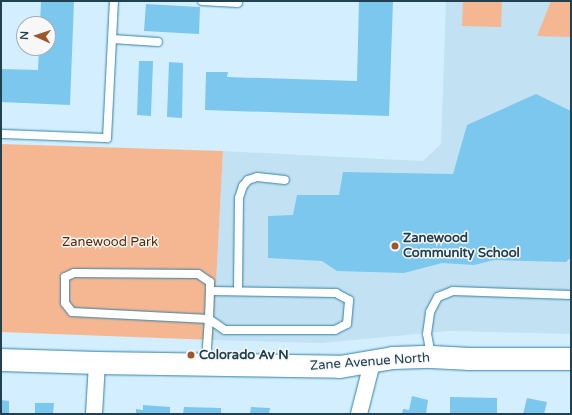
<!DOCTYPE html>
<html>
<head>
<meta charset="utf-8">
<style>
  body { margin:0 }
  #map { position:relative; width:572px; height:415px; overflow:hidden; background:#d3efff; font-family:"Varela Round",sans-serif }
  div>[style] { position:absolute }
  .built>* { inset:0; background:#c2e2f3 }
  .green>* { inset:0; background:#f5b792 }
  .building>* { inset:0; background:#7cc7ed }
  .roads { filter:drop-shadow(0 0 1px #3480a4) drop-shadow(0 0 1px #3480a4) }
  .lane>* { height:8px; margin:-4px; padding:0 4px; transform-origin:4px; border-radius:4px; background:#fff }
  .street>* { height:16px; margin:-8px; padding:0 8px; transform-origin:8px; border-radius:8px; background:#fff }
  .secondary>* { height:22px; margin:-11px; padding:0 11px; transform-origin:11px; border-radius:11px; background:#fff }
  .dots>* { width:11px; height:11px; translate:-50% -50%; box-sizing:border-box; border:2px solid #f7f7f7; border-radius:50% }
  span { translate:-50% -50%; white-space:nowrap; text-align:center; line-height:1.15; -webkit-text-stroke:3px #f7f7f7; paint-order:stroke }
  .poi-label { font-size:13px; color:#214150; font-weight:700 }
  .left { translate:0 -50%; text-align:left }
  .park-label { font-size:13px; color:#5a2802 }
  .street-label { font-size:13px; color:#214150 }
  .frame { position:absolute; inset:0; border:2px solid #214150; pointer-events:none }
  .north { position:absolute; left:16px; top:16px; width:40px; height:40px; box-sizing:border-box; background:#f7f7f7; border:1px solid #a1aeb4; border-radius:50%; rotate:273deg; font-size:11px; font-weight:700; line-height:16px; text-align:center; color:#214150 }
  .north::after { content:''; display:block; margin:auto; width:14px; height:18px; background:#9c572a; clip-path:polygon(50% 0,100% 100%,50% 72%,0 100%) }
</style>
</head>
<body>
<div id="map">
  <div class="built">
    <i style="clip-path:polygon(446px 1px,571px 1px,571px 334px,449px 331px,322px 343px,213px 340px,223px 151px,423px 161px,441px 144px)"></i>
  </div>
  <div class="green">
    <i style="clip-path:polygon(463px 1px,502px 1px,501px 27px,462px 26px)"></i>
    <i style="clip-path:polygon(551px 1px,571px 1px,571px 37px,537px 36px)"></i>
    <i style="clip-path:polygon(1px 144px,223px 151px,213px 340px,1px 332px)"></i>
  </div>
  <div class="building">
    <i style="clip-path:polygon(41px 1px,74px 1px,70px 105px,1px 102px,1px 69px,38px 70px,39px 48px,48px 48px,48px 24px,40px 24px)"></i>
    <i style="clip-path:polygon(359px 1px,393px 1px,389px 116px,205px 110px,206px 72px,228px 72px,227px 77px,357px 81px)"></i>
    <i style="clip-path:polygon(146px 4px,200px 7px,199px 34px,144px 31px)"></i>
    <i style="clip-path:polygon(139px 61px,153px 61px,151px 116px,137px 115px)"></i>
    <i style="clip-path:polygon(169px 62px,183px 63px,182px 118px,167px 117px)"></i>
    <i style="clip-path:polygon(536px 94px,571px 111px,571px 257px,566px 262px,494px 260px,474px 265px,442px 263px,404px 273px,337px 271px,322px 261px,268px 258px,268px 216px,293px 215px,297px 195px,339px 195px,343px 172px,453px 174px,467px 125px)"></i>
    <i style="clip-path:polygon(412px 396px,428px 400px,426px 414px,402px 414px,403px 409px,409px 410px)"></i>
    <i style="clip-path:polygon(450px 397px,497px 398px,497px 414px,450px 414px)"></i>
    <i style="clip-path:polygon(527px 398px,547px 402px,544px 414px,523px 414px)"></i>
    <i style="clip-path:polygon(1px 400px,9px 401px,9px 414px,1px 414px)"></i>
    <i style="clip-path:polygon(35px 403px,54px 403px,53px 414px,35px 414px)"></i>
    <i style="clip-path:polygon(143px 405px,170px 407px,170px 414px,136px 414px,136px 409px,143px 410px)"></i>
    <i style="clip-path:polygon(184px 407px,221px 408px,221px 414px,183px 414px)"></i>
    <i style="clip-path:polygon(251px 407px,270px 408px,269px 414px,250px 414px)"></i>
  </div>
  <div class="roads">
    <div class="lane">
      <i style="left:202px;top:1px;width:36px;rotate:3deg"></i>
      <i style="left:112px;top:39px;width:46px;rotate:3.7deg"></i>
      <i style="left:1px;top:134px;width:106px;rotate:2.2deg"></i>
      <i style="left:107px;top:138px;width:137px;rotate:-87.1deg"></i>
      <i style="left:238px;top:291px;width:93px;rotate:-89.4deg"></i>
      <i style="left:239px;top:198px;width:13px;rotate:-72deg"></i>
      <i style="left:243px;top:186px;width:8px;rotate:-50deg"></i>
      <i style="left:248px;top:180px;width:9px;rotate:-18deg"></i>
      <i style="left:257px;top:177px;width:28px;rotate:6deg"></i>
      <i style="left:431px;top:356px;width:22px;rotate:-100deg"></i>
      <i style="left:427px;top:334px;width:22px;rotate:-82deg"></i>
      <i style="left:430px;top:312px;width:17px;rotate:-62deg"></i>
      <i style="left:438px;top:297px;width:16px;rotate:-22deg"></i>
      <i style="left:453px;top:291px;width:118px;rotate:1.9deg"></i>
      <i style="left:207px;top:363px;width:16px;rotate:-90deg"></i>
      <i style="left:207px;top:347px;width:28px;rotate:-86deg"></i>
      <i style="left:209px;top:319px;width:28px;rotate:-88deg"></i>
      <i style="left:210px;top:291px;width:9px;rotate:-90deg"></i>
      <i style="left:210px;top:282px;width:14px;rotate:-146deg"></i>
      <i style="left:198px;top:274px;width:124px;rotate:-179.5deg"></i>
      <i style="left:74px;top:273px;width:10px;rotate:156deg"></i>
      <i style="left:65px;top:277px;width:26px;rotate:90deg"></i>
      <i style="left:65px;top:303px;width:11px;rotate:52deg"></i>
      <i style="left:72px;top:312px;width:137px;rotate:2.9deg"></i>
      <i style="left:209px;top:319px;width:19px;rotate:35deg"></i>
      <i style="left:225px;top:330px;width:110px"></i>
      <i style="left:335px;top:330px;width:13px;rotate:-27deg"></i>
      <i style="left:347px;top:324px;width:24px;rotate:-85deg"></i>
      <i style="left:349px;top:300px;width:15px;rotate:-152deg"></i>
      <i style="left:336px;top:293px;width:126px;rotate:-179.1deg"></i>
    </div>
    <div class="street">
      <i style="left:94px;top:414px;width:51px;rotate:-86.6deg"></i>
      <i style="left:359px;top:414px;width:53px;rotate:-75.7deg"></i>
    </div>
    <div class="secondary">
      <i style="left:1px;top:360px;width:96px;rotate:1.8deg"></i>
      <i style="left:97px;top:363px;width:243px;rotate:0.9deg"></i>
      <i style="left:340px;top:367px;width:54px;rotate:-9.6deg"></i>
      <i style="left:393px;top:358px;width:38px;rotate:-2deg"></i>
      <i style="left:431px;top:357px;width:39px;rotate:3deg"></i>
      <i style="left:470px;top:359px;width:101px"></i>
    </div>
  </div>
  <div class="dots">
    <i style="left:395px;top:246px;background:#9c572a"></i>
    <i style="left:191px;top:355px;background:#9c572a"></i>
  </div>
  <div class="poi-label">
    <span class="left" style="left:403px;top:246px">Zanewood<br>Community School</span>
    <span class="left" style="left:199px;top:355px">Colorado Av N</span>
  </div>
  <div class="park-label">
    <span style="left:110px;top:242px">Zanewood Park</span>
  </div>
  <div class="street-label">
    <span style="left:370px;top:362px;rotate:-4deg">Zane Avenue North</span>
  </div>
  <div class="frame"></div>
  <div class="north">N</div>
</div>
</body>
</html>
